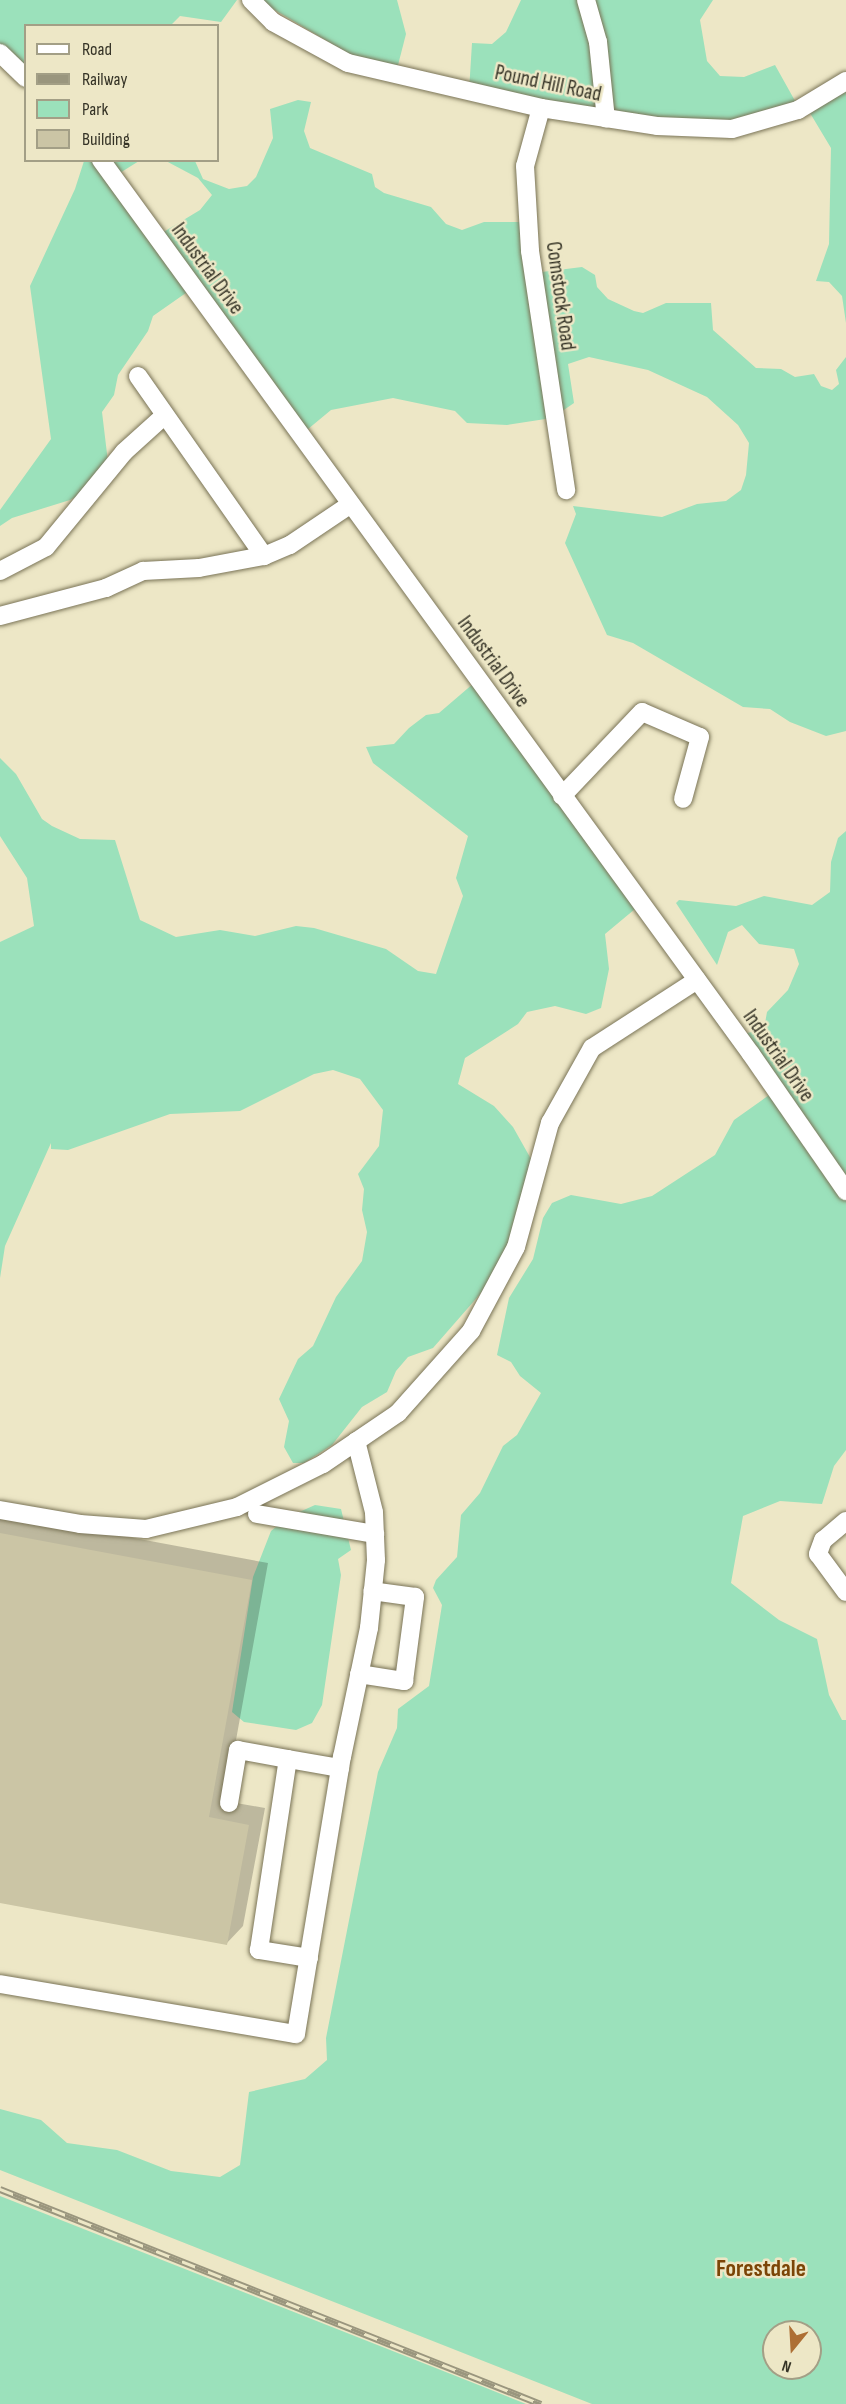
<!DOCTYPE html>
<html>
<head>
<meta charset="utf-8">
<style>
  body { margin:0 }
  #map { position:relative; width:846px; height:2404px; overflow:hidden; background:#ede7c6; font-family:"Sofia Sans Condensed",sans-serif }
  div>[style] { position:absolute }
  .green>* { inset:0; background:#9be1bb }
  .shadow>* { inset:0; background:#0003 }
  .building>* { inset:0; background:#cbc5a5 }
  .roads { filter:drop-shadow(0 0 2px #7a7457) drop-shadow(0 0 2px #7a7457) }
  .minor>* { height:18px; margin:-9px; padding:0 9px; transform-origin:9px; border-radius:9px; background:#fff }
  .rail>* { height:7px; margin-top:-3.5px; transform-origin:0; background:repeating-linear-gradient(90deg,#ede7c6 0 14px,#9a967e 0 28px); box-sizing:border-box; border-block:2px solid #9a967e }
  span { translate:-50% -50%; white-space:nowrap; text-align:center; line-height:1.15; -webkit-text-stroke:5px #ede7c6; paint-order:stroke }
  .street-label { font-size:21px; color:#353326 }
  .quarter-label { font-size:24px; color:#7b4506; font-weight:700 }
  .legend { position:absolute; left:24px; top:24px; width:195px; height:138px; box-sizing:border-box; background:#ede7c6; border:2px solid #a39f86; margin:0; padding:8px 10px; list-style:none; font-size:18px; color:#353326 }
  .legend li { display:flex; align-items:center; gap:12px; height:30px }
  .legend b { width:30px; border:2px solid #a39f86 }
  .north { position:absolute; left:762px; top:2320px; width:60px; height:60px; box-sizing:border-box; background:#ede7c6; border:2px solid #a39f86; border-radius:50%; rotate:198deg; font-size:16px; font-weight:700; line-height:24px; text-align:center; color:#353326 }
  .north::after { content:''; display:block; margin:auto; width:21px; height:27px; background:#ad6f34; clip-path:polygon(50% 0,100% 100%,50% 72%,0 100%) }
</style>
</head>
<body>
<div id="map">
  <div class="green">
    <i style="clip-path:polygon(0 0,237px 0,221px 22px,180px 16px,171px 25px,26px 26px,25px 80px,0 56px)"></i>
    <i style="clip-path:polygon(258px 0,397px 0,406px 34px,397px 69px,354px 57px)"></i>
    <i style="clip-path:polygon(521px 0,713px 0,700px 20px,707px 61px,720px 76px,744px 77px,775px 65px,799px 108px,732px 132px,469px 91px,472px 43px,492px 44px,506px 32px)"></i>
    <i style="clip-path:polygon(846px 86px,846px 323px,842px 296px,829px 282px,816px 281px,829px 244px,831px 148px,807px 108px)"></i>
    <i style="clip-path:polygon(298px 100px,311px 102px,304px 131px,310px 148px,372px 174px,375px 187px,384px 193px,431px 207px,446px 224px,462px 230px,484px 222px,527px 222px,534px 273px,582px 267px,595px 275px,597px 287px,608px 299px,634px 311px,643px 313px,666px 303px,711px 303px,713px 330px,756px 368px,781px 369px,795px 377px,814px 374px,821px 386px,832px 390px,839px 384px,836px 370px,846px 357px,846px 731px,826px 736px,790px 722px,770px 709px,743px 707px,633px 643px,607px 635px,565px 543px,576px 514px,573px 506px,662px 517px,697px 504px,726px 501px,741px 490px,746px 475px,749px 443px,738px 425px,707px 397px,648px 370px,589px 357px,568px 364px,574px 403px,552px 418px,507px 425px,467px 423px,455px 411px,393px 398px,331px 410px,302px 434px,193px 288px,153px 316px,148px 331px,118px 375px,114px 395px,102px 412px,108px 462px,98px 485px,70px 500px,12px 518px,0 526px,0 510px,51px 439px,30px 286px,75px 189px,84px 161px,139px 161px,115px 176px,157px 236px,200px 210px,212px 195px,198px 178px,166px 161px,195px 161px,203px 179px,229px 189px,247px 186px,256px 177px,273px 138px,270px 109px)"></i>
    <i style="clip-path:polygon(474px 683px,635px 909px,605px 934px,609px 969px,601px 1008px,586px 1014px,555px 1006px,527px 1012px,518px 1024px,465px 1058px,458px 1084px,494px 1106px,513px 1127px,531px 1159px,522px 1219px,488px 1285px,433px 1348px,408px 1357px,396px 1371px,387px 1392px,362px 1407px,332px 1445px,304px 1463px,293px 1463px,284px 1447px,289px 1421px,279px 1399px,298px 1359px,313px 1346px,336px 1297px,362px 1261px,367px 1232px,362px 1210px,364px 1189px,358px 1174px,379px 1146px,383px 1110px,360px 1079px,333px 1070px,314px 1074px,240px 1111px,170px 1114px,68px 1150px,51px 1149px,51px 1143px,5px 1246px,0 1278px,0 942px,34px 926px,27px 878px,0 836px,0 758px,16px 774px,42px 819px,52px 826px,80px 839px,115px 840px,140px 920px,176px 937px,220px 930px,255px 936px,296px 926px,314px 928px,386px 949px,418px 971px,436px 974px,463px 896px,456px 878px,468px 836px,373px 763px,366px 747px,394px 744px,409px 728px,426px 715px,439px 713px)"></i>
    <i style="clip-path:polygon(evenodd,846px 831px,846px 1450px,834px 1466px,822px 1504px,780px 1501px,743px 1516px,731px 1583px,779px 1620px,817px 1639px,829px 1695px,842px 1720px,846px 1720px,846px 2404px,592px 2404px,0 2170px,0 2109px,41px 2120px,67px 2143px,117px 2150px,171px 2171px,220px 2177px,240px 2165px,249px 2092px,305px 2079px,327px 2060px,326px 2038px,378px 1772px,397px 1728px,398px 1709px,429px 1686px,442px 1605px,433px 1588px,436px 1580px,457px 1557px,461px 1515px,480px 1493px,503px 1446px,517px 1435px,541px 1393px,520px 1376px,511px 1362px,497px 1355px,509px 1298px,533px 1259px,543px 1218px,552px 1203px,571px 1195px,621px 1204px,652px 1196px,715px 1155px,734px 1120px,772px 1093px,735px 1036px,764px 1029px,767px 1012px,788px 990px,799px 964px,794px 949px,759px 944px,742px 925px,728px 932px,717px 965px,676px 903px,679px 900px,736px 906px,764px 896px,812px 905px,830px 892px,831px 862px,838px 838px,846px 831px,774px 2332px,810px 2332px,810px 2368px,774px 2368px,774px 2332px)"></i>
    <i style="clip-path:polygon(315px 1505px,341px 1509px,351px 1550px,338px 1559px,341px 1575px,322px 1705px,312px 1723px,296px 1730px,244px 1722px,232px 1712px,253px 1577px,271px 1531px,288px 1517px)"></i>
    <i style="clip-path:polygon(0 2196px,461px 2378px,526px 2404px,0 2404px)"></i>
  </div>
  <div class="shadow">
    <i style="clip-path:polygon(0 1513px,268px 1563px,225px 1801px,265px 1808px,243px 1926px,226px 1944px,0 1902px)"></i>
  </div>
  <div class="building">
    <i style="clip-path:polygon(0 1533px,252px 1580px,209px 1817px,249px 1825px,227px 1945px,0 1903px)"></i>
  </div>
  <div class="roads">
    <div class="minor">
      <i style="left:251px;top:0;width:31px;rotate:45deg"></i>
      <i style="left:273px;top:22px;width:85px;rotate:28.7deg"></i>
      <i style="left:348px;top:63px;width:198px;rotate:13.1deg"></i>
      <i style="left:541px;top:108px;width:117px;rotate:8.8deg"></i>
      <i style="left:657px;top:126px;width:75px;rotate:2.3deg"></i>
      <i style="left:732px;top:129px;width:69px;rotate:-16.1deg"></i>
      <i style="left:798px;top:110px;width:56px;rotate:-31.1deg"></i>
      <i style="left:586px;top:0;width:44px;rotate:74.1deg"></i>
      <i style="left:598px;top:42px;width:77px;rotate:84.1deg"></i>
      <i style="left:0;top:53px;width:36px;rotate:44deg"></i>
      <i style="left:541px;top:108px;width:60px;rotate:105.4deg"></i>
      <i style="left:525px;top:166px;width:85px;rotate:86.6deg"></i>
      <i style="left:530px;top:251px;width:242px;rotate:81.4deg"></i>
      <i style="left:101px;top:160px;width:1105px;rotate:53.98deg"></i>
      <i style="left:751px;top:1054px;width:167px;rotate:55.3deg"></i>
      <i style="left:138px;top:376px;width:220px;rotate:55deg"></i>
      <i style="left:0;top:571px;width:52px;rotate:-27.6deg"></i>
      <i style="left:46px;top:547px;width:123px;rotate:-50.6deg"></i>
      <i style="left:124px;top:452px;width:55px;rotate:-42.1deg"></i>
      <i style="left:0;top:616px;width:110px;rotate:-14.8deg"></i>
      <i style="left:106px;top:588px;width:41px;rotate:-24.7deg"></i>
      <i style="left:143px;top:571px;width:56px;rotate:-3.1deg"></i>
      <i style="left:199px;top:568px;width:66px;rotate:-10.5deg"></i>
      <i style="left:264px;top:556px;width:28px;rotate:-23deg"></i>
      <i style="left:290px;top:545px;width:73px;rotate:-33.9deg"></i>
      <i style="left:562px;top:796px;width:116px;rotate:-46.4deg"></i>
      <i style="left:642px;top:712px;width:63px;rotate:23.3deg"></i>
      <i style="left:700px;top:737px;width:64px;rotate:105.3deg"></i>
      <i style="left:0;top:1510px;width:81px;rotate:9.9deg"></i>
      <i style="left:80px;top:1524px;width:66px;rotate:4.3deg"></i>
      <i style="left:146px;top:1529px;width:94px;rotate:-13.6deg"></i>
      <i style="left:237px;top:1507px;width:96px;rotate:-26.6deg"></i>
      <i style="left:323px;top:1464px;width:91px;rotate:-34.2deg"></i>
      <i style="left:398px;top:1413px;width:110px;rotate:-48.3deg"></i>
      <i style="left:471px;top:1331px;width:95px;rotate:-61.8deg"></i>
      <i style="left:516px;top:1247px;width:129px;rotate:-74.7deg"></i>
      <i style="left:550px;top:1123px;width:86px;rotate:-60.8deg"></i>
      <i style="left:592px;top:1048px;width:125px;rotate:-32.9deg"></i>
      <i style="left:257px;top:1514px;width:120px;rotate:9.6deg"></i>
      <i style="left:846px;top:1521px;width:30px;rotate:140deg"></i>
      <i style="left:823px;top:1540px;width:15px;rotate:110deg"></i>
      <i style="left:818px;top:1554px;width:47px;rotate:53.6deg"></i>
      <i style="left:359px;top:1674px;width:46px;rotate:8.8deg"></i>
      <i style="left:404px;top:1681px;width:85px;rotate:-82.5deg"></i>
      <i style="left:415px;top:1597px;width:43px;rotate:-172.1deg"></i>
      <i style="left:229px;top:1803px;width:54px;rotate:-80.4deg"></i>
      <i style="left:238px;top:1750px;width:51px;rotate:10.2deg"></i>
      <i style="left:309px;top:1958px;width:51px;rotate:-170.9deg"></i>
      <i style="left:259px;top:1950px;width:193px;rotate:-81.4deg"></i>
      <i style="left:288px;top:1759px;width:53px;rotate:9.8deg"></i>
      <i style="left:0;top:1984px;width:300px;rotate:9.6deg"></i>
      <i style="left:296px;top:2034px;width:281px;rotate:-80.6deg"></i>
      <i style="left:342px;top:1757px;width:132px;rotate:-78.2deg"></i>
      <i style="left:369px;top:1628px;width:68px;rotate:-84.1deg"></i>
      <i style="left:376px;top:1560px;width:48px;rotate:-92.4deg"></i>
      <i style="left:374px;top:1512px;width:73px;rotate:-104.2deg"></i>
    </div>
  </div>
  <div class="rail">
    <i style="left:0;top:2189px;width:582px;rotate:21.67deg"></i>
  </div>
  <div class="street-label">
    <span style="left:548px;top:84px;rotate:12deg">Pound Hill Road</span>
    <span style="left:207px;top:269px;rotate:54deg">Industrial Drive</span>
    <span style="left:560px;top:296px;rotate:82deg">Comstock Road</span>
    <span style="left:493px;top:662px;rotate:54deg">Industrial Drive</span>
    <span style="left:778px;top:1056px;rotate:55deg">Industrial Drive</span>
  </div>
  <div class="quarter-label">
    <span style="left:761px;top:2269px">Forestdale</span>
  </div>
  <ul class="legend">
  <li><b style="height:8px;background:#fff"></b>Road</li>
  <li><b style="height:8px;background:#9a967e"></b>Railway</li>
  <li><b style="height:16px;background:#9be1bb"></b>Park</li>
  <li><b style="height:16px;background:#cbc5a5"></b>Building</li>
  </ul>
  <div class="north">N</div>
</div>
</body>
</html>
